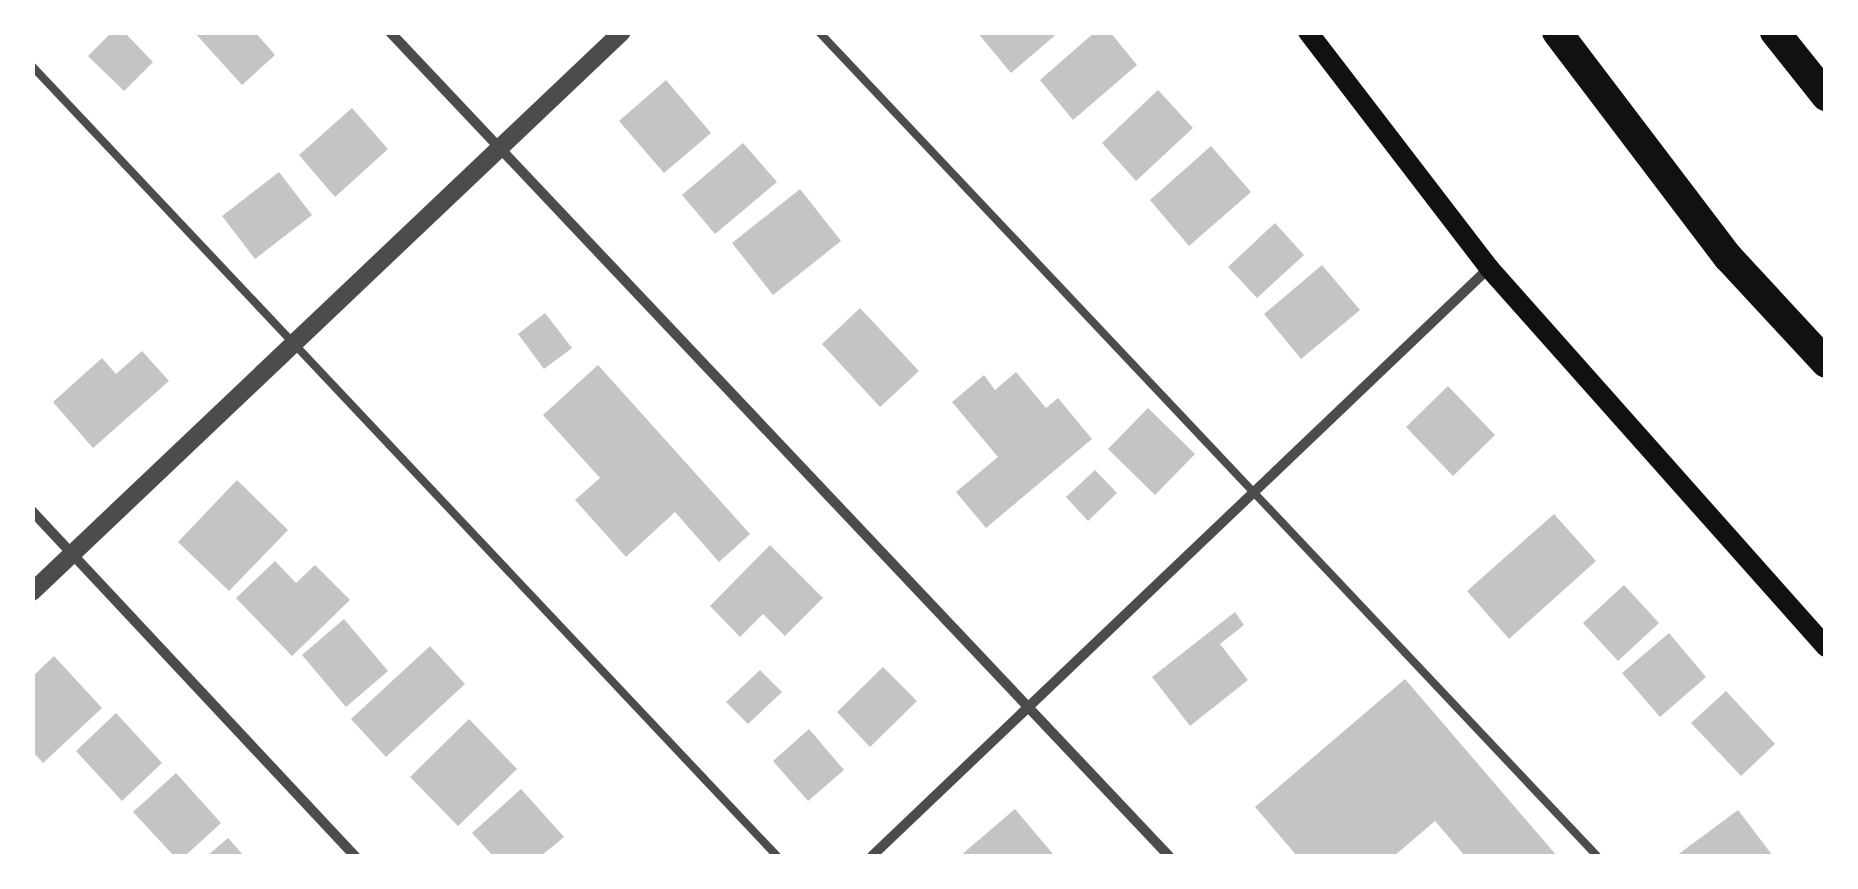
<!DOCTYPE html>
<html>
<head>
<meta charset="utf-8">
<style>
  body { margin:0 }
  #map { position:relative; width:1858px; height:889px; overflow:hidden; background:#fff; font-family:Barlow,sans-serif }
  div>[style] { position:absolute }
  .building>* { inset:0; background:#c4c4c4 }
  .service>* { height:8px; margin:-4px; padding:0 4px; transform-origin:4px; border-radius:4px; background:#4c4c4c }
  .minor>* { height:10px; margin:-5px; padding:0 5px; transform-origin:5px; border-radius:5px; background:#4c4c4c }
  .tertiary>* { height:18px; margin:-9px; padding:0 9px; transform-origin:9px; border-radius:9px; background:#4c4c4c }
  .secondary>* { height:20px; margin:-10px; padding:0 10px; transform-origin:10px; border-radius:10px; background:#111 }
  .motorway>* { height:30px; margin:-15px; padding:0 15px; transform-origin:15px; border-radius:15px; background:#111 }
  span { translate:-50% -50%; white-space:nowrap; text-align:center; line-height:1.15; -webkit-text-stroke:10px #fff; paint-order:stroke }
  .frame { position:absolute; inset:0; border:35px solid #fff; pointer-events:none }
</style>
</head>
<body>
<div id="map">
  <div class="building">
    <i style="clip-path:polygon(112px 32px,124px 32px,153px 62px,124px 91px,88px 56px)"></i>
    <i style="clip-path:polygon(194px 32px,255px 32px,275px 55px,242px 85px)"></i>
    <i style="clip-path:polygon(977px 32px,1059px 32px,1011px 73px)"></i>
    <i style="clip-path:polygon(1095px 32px,1110px 32px,1137px 65px,1073px 120px,1040px 80px)"></i>
    <i style="clip-path:polygon(666px 80px,711px 133px,664px 173px,619px 121px)"></i>
    <i style="clip-path:polygon(1158px 90px,1193px 128px,1136px 181px,1102px 143px)"></i>
    <i style="clip-path:polygon(352px 108px,388px 149px,335px 197px,299px 155px)"></i>
    <i style="clip-path:polygon(743px 143px,777px 182px,715px 234px,682px 195px)"></i>
    <i style="clip-path:polygon(1211px 146px,1251px 192px,1189px 246px,1150px 200px)"></i>
    <i style="clip-path:polygon(279px 172px,312px 215px,255px 259px,222px 216px)"></i>
    <i style="clip-path:polygon(800px 189px,841px 241px,773px 295px,732px 243px)"></i>
    <i style="clip-path:polygon(1275px 223px,1304px 255px,1257px 298px,1228px 267px)"></i>
    <i style="clip-path:polygon(1322px 265px,1360px 310px,1301px 359px,1264px 314px)"></i>
    <i style="clip-path:polygon(860px 308px,919px 371px,880px 407px,822px 344px)"></i>
    <i style="clip-path:polygon(545px 313px,572px 348px,544px 369px,518px 334px)"></i>
    <i style="clip-path:polygon(142px 351px,169px 381px,93px 448px,53px 402px,102px 358px,116px 374px)"></i>
    <i style="clip-path:polygon(598px 365px,750px 534px,719px 562px,675px 512px,626px 557px,575px 500px,600px 478px,543px 415px)"></i>
    <i style="clip-path:polygon(1016px 372px,1046px 408px,1058px 398px,1092px 439px,986px 528px,956px 492px,998px 457px,952px 402px,984px 375px,995px 390px)"></i>
    <i style="clip-path:polygon(1448px 386px,1495px 435px,1453px 476px,1406px 427px)"></i>
    <i style="clip-path:polygon(1148px 408px,1195px 454px,1155px 495px,1108px 449px)"></i>
    <i style="clip-path:polygon(1095px 470px,1117px 493px,1088px 521px,1066px 497px)"></i>
    <i style="clip-path:polygon(237px 480px,288px 530px,229px 591px,178px 542px)"></i>
    <i style="clip-path:polygon(1554px 514px,1596px 561px,1509px 639px,1467px 591px)"></i>
    <i style="clip-path:polygon(770px 545px,823px 598px,785px 636px,763px 614px,740px 637px,710px 606px)"></i>
    <i style="clip-path:polygon(275px 561px,296px 583px,315px 565px,350px 600px,292px 656px,236px 598px)"></i>
    <i style="clip-path:polygon(1624px 585px,1659px 623px,1618px 661px,1583px 623px)"></i>
    <i style="clip-path:polygon(1235px 612px,1244px 625px,1220px 644px,1248px 680px,1190px 726px,1152px 677px)"></i>
    <i style="clip-path:polygon(344px 619px,388px 671px,346px 707px,302px 655px)"></i>
    <i style="clip-path:polygon(1669px 633px,1706px 677px,1660px 717px,1622px 673px)"></i>
    <i style="clip-path:polygon(430px 646px,465px 684px,386px 757px,351px 719px)"></i>
    <i style="clip-path:polygon(54px 656px,102px 708px,43px 763px,32px 751px,32px 677px)"></i>
    <i style="clip-path:polygon(883px 667px,917px 701px,870px 747px,837px 712px)"></i>
    <i style="clip-path:polygon(760px 670px,782px 692px,748px 724px,726px 702px)"></i>
    <i style="clip-path:polygon(1405px 679px,1557px 856px,1465px 856px,1435px 821px,1394px 856px,1297px 856px,1255px 807px)"></i>
    <i style="clip-path:polygon(1726px 691px,1775px 744px,1741px 776px,1691px 723px)"></i>
    <i style="clip-path:polygon(116px 713px,162px 763px,122px 801px,76px 751px)"></i>
    <i style="clip-path:polygon(469px 719px,517px 769px,458px 826px,410px 777px)"></i>
    <i style="clip-path:polygon(809px 729px,844px 770px,808px 801px,773px 761px)"></i>
    <i style="clip-path:polygon(176px 773px,221px 823px,185px 856px,174px 856px,133px 812px)"></i>
    <i style="clip-path:polygon(521px 789px,564px 837px,541px 856px,493px 856px,472px 833px)"></i>
    <i style="clip-path:polygon(1015px 809px,1053px 854px,1050px 856px,960px 856px)"></i>
    <i style="clip-path:polygon(1738px 810px,1773px 856px,1676px 856px)"></i>
    <i style="clip-path:polygon(228px 838px,244px 856px,207px 856px)"></i>
  </div>
  <div class="service">
    <i style="left:819px;top:32px;width:1133px;rotate:46.64deg"></i>
    <i style="left:32px;top:66px;width:1086px;rotate:46.68deg"></i>
  </div>
  <div class="minor">
    <i style="left:390px;top:32px;width:1134px;rotate:46.61deg"></i>
    <i style="left:32px;top:511px;width:473px;rotate:46.9deg"></i>
    <i style="left:872px;top:856px;width:852px;rotate:-43.62deg"></i>
  </div>
  <div class="tertiary">
    <i style="left:32px;top:592px;width:813px;rotate:-43.51deg"></i>
  </div>
  <div class="secondary">
    <i style="left:1308px;top:32px;width:297px;rotate:52.5deg"></i>
    <i style="left:1489px;top:268px;width:507px;rotate:48.36deg"></i>
  </div>
  <div class="motorway">
    <i style="left:1557px;top:32px;width:283px;rotate:52.8deg"></i>
    <i style="left:1728px;top:257px;width:144px;rotate:47.2deg"></i>
    <i style="left:1775px;top:32px;width:82px;rotate:51.4deg"></i>
  </div>
  <div class="frame"></div>
</div>
</body>
</html>
